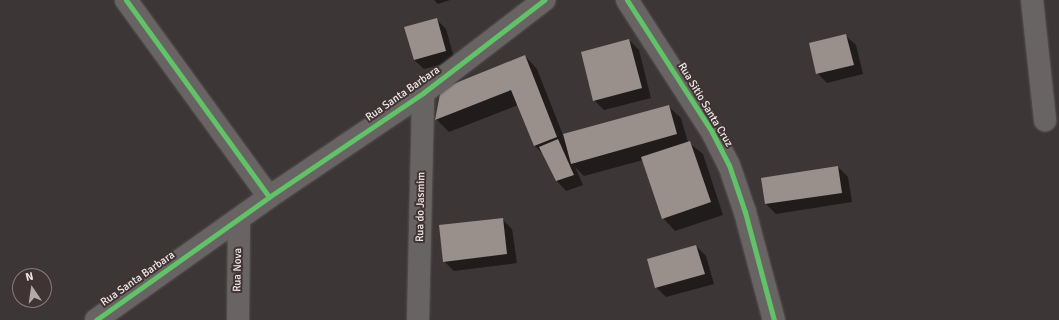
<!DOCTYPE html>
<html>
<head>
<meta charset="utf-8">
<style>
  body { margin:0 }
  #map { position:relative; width:1059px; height:320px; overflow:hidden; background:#3d3636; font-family:Signika,sans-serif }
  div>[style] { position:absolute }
  .shadow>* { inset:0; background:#0007 }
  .building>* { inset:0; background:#99908c }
  .roads { filter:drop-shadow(0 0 1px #595353) drop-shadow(0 0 1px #595353) }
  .minor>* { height:22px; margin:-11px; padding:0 11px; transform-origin:11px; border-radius:11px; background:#696464 }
  .cycleway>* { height:5px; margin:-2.5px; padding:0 2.5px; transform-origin:2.5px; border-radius:2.5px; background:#61c268 }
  span { translate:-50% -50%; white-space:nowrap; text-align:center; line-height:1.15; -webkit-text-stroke:4px #403333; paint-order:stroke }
  .street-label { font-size:11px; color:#f1e9e9 }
  .north { position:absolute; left:12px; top:268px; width:40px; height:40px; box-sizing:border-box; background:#403333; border:1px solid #877c7c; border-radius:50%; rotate:347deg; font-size:11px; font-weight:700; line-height:16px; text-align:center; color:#f1e9e9 }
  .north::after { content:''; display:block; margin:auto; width:14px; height:18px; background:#b2aaaa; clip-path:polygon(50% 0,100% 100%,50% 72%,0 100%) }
</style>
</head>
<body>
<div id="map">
  <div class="shadow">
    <i style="clip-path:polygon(434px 0,450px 0,438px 4px)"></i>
    <i style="clip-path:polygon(436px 19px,446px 29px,455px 61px,424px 69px,414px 60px)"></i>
    <i style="clip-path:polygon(846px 36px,856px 45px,863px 74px,827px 83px,817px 73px)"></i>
    <i style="clip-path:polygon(629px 40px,639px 50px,651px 98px,604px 110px,594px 100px)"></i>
    <i style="clip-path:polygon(525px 56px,537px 69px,563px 135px,668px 106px,681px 118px,688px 142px,703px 154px,723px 215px,675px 231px,663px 218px,643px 160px,584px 176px,575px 167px,583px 185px,566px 191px,557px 181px,544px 155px,534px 145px,518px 105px,449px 132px,436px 119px)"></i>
    <i style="clip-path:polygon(838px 167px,848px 177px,852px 202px,776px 214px,766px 204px,763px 178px)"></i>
    <i style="clip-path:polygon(502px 219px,512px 229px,517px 263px,454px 271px,444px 261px)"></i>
    <i style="clip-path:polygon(696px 246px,706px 256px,714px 284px,666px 297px,656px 287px)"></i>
  </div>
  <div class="building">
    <i style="clip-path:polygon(437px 18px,446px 51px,414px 60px,404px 27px)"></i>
    <i style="clip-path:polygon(846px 34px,854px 65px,816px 74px,809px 43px)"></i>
    <i style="clip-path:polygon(629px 39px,642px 88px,593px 101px,581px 52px)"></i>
    <i style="clip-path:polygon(525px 55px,557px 137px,534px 146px,511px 90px,435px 120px,441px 89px)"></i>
    <i style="clip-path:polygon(669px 105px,677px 134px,571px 164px,563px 134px)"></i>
    <i style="clip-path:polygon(558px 139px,574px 175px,556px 181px,539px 147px)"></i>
    <i style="clip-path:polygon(690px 141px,711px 202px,662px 219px,641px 157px)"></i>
    <i style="clip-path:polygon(838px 166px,842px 193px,765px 204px,761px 178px)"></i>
    <i style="clip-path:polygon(503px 218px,507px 254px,443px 262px,439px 225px)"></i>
    <i style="clip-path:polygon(696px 245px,705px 274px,655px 288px,647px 259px)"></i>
  </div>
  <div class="roads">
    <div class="minor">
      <i style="left:126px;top:0;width:243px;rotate:54deg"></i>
      <i style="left:627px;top:0;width:157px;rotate:57.2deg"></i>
      <i style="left:712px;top:132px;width:37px;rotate:63deg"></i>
      <i style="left:729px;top:165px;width:50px;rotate:71.2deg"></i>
      <i style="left:745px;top:212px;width:112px;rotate:75deg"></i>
      <i style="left:1032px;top:0;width:121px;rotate:83.8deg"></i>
      <i style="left:96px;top:320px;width:212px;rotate:-35.4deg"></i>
      <i style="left:269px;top:197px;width:186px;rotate:-34deg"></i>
      <i style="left:423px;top:93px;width:153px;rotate:-37.5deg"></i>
      <i style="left:238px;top:320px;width:100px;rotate:-89.4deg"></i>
      <i style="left:418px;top:320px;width:227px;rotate:-88.7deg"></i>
    </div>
  </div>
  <div class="cycleway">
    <i style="left:126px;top:0;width:243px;rotate:54deg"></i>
    <i style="left:627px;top:0;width:157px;rotate:57.2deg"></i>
    <i style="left:712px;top:132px;width:37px;rotate:63deg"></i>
    <i style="left:729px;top:165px;width:50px;rotate:71.2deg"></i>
    <i style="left:745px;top:212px;width:112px;rotate:75deg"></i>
    <i style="left:96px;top:320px;width:212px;rotate:-35.4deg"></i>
    <i style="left:269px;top:197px;width:186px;rotate:-34deg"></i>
    <i style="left:423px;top:93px;width:153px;rotate:-37.5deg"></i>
  </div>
  <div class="street-label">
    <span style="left:403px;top:94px;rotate:-35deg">Rua Santa Barbara</span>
    <span style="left:705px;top:105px;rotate:59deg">Rua Sitio Santa Cruz</span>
    <span style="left:421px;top:207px;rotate:-89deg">Rua do Jasmim</span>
    <span style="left:238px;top:270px;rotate:-89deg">Rua Nova</span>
    <span style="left:138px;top:279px;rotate:-35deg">Rua Santa Barbara</span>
  </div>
  <div class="north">N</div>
</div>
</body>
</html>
